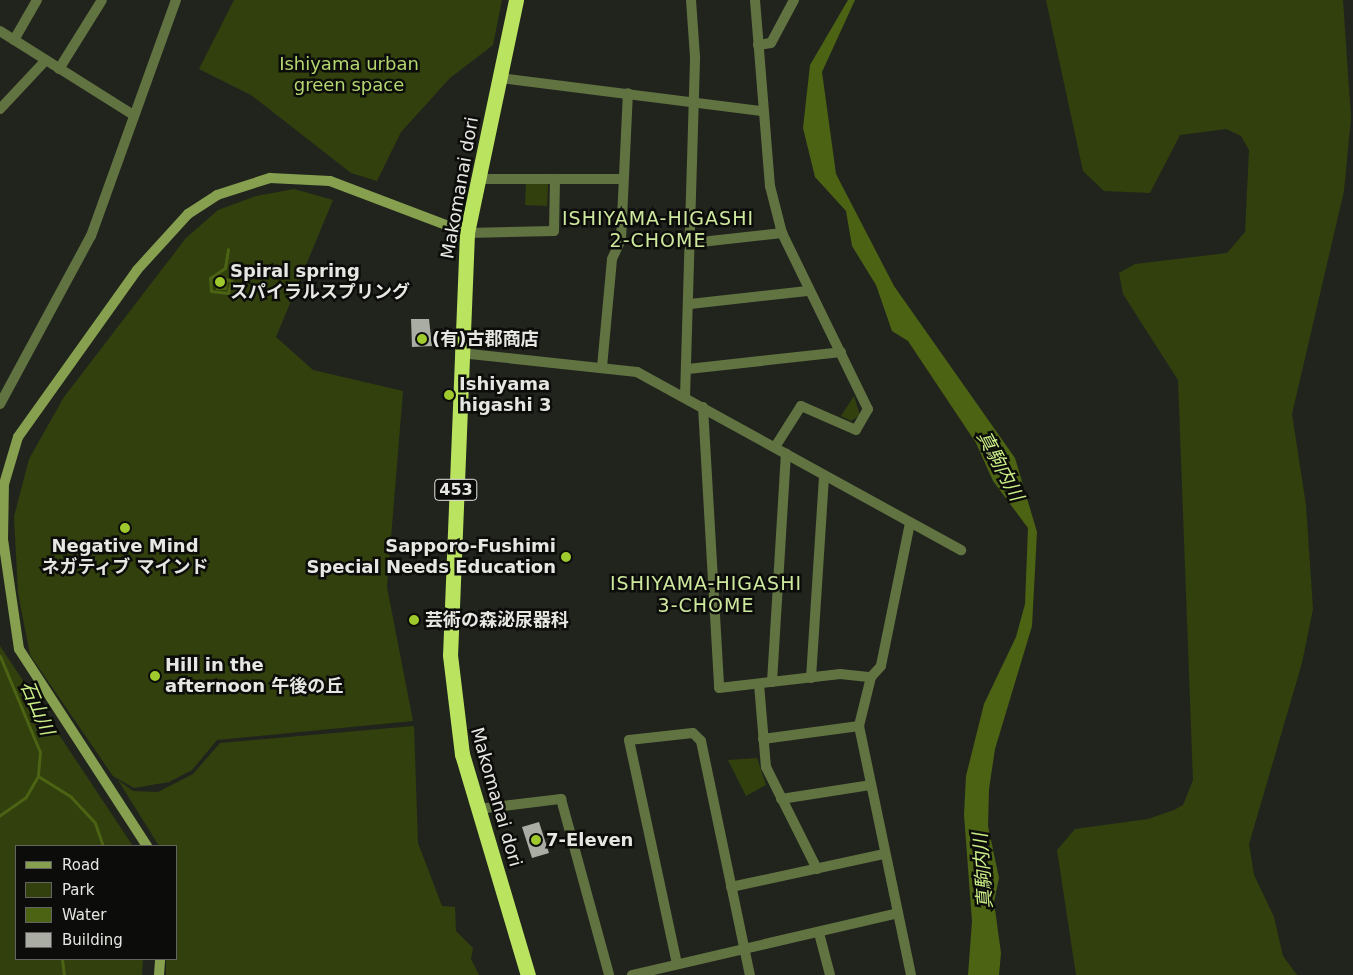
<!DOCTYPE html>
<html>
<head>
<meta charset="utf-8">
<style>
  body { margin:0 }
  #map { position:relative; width:1353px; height:975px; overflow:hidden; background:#21241d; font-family:"DejaVu Sans","Noto Sans JP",sans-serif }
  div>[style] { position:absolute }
  .green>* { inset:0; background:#31400d }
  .water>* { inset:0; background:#4c6313 }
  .stream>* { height:3px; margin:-1.5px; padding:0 1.5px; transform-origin:1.5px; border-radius:1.5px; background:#4c6313 }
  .building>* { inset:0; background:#a9ada4 }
  .street>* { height:10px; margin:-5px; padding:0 5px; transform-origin:5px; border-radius:5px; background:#627342 }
  .secondary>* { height:10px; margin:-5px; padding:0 5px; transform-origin:5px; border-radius:5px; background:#86a04f }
  .highway>* { height:15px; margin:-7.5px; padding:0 7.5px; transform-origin:7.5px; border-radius:7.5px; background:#bae460 }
  .dots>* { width:14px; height:14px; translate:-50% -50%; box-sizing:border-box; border:2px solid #0c0d0a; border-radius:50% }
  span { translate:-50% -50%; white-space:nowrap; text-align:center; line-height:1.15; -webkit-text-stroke:5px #0c0d0a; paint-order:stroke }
  .shield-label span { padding:1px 4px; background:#0c0d0a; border:1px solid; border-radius:4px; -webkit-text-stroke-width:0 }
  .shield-label { font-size:16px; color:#e6e7e3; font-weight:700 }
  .park-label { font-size:18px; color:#b4d66f }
  .street-label { font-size:18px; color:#e6e7e3 }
  .poi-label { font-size:18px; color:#e6e7e3; font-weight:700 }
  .left { translate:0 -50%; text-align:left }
  .right { translate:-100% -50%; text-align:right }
  .neighbourhood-label { font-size:19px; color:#cee89e; letter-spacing:1px }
  .water-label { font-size:19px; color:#cbee87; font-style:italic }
  .legend { position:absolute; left:15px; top:845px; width:162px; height:115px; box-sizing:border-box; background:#0c0d0a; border:1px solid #636461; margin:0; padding:6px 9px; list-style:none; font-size:15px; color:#e6e7e3 }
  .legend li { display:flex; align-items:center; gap:10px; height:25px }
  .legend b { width:25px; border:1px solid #636461 }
</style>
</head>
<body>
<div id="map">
  <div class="green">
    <i style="clip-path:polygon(234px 0,502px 0,493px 45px,450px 78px,401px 132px,377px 181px,351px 173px,251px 95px,199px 69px)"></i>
    <i style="clip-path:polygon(1046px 0,1343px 0,1351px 118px,1344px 191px,1292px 414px,1306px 505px,1313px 609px,1302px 663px,1249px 844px,1254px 875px,1274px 917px,1283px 956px,1297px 975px,1076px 975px,1057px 850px,1075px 829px,1148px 819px,1174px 810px,1183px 805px,1193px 780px,1178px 380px,1123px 294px,1119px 273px,1135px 264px,1227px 253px,1245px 232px,1249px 150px,1241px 136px,1226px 129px,1180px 135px,1150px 193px,1104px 191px,1083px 171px)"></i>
    <i style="clip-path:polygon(526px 184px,548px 184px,547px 206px,525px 205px)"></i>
    <i style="clip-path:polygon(294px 189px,333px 200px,276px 337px,313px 370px,403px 391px,387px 587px,413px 721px,217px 740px,192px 770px,169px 782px,134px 788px,113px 776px,30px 655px,18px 593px,14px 517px,29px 459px,64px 397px,186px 238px,218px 210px,256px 196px)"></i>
    <i style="clip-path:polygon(854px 396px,860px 415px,851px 421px,841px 416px)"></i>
    <i style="clip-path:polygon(0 646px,133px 846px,16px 846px,16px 959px,143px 959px,142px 975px,0 975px)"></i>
    <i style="clip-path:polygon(414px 726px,418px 843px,442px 906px,455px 907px,456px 931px,473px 948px,471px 959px,479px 975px,166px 975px,166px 959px,176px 959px,176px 846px,159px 846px,118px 780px,133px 791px,158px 792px,193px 774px,220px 743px)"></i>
    <i style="clip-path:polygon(757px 758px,766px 785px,746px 796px,728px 760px)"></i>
  </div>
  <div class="water">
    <i style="clip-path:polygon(848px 0,855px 0,822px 72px,836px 174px,894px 286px,1015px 458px,1037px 532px,1032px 626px,995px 749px,989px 789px,988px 826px,999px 878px,994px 902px,1001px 953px,999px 975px,968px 975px,972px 921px,964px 815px,966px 776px,984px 704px,1016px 637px,1025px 604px,1028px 528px,993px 481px,976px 443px,908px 341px,892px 331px,876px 285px,852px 246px,846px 211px,815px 177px,803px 128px,810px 65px)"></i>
  </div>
  <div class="stream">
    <i style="left:221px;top:284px;width:5px;rotate:-22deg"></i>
    <i style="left:226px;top:282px;width:6px;rotate:99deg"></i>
    <i style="left:225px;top:288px;width:8px;rotate:180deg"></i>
    <i style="left:217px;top:288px;width:11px;rotate:-80deg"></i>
    <i style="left:219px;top:277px;width:13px;rotate:18deg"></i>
    <i style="left:231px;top:281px;width:12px;rotate:104deg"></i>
    <i style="left:228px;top:293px;width:17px;rotate:-173deg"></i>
    <i style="left:211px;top:291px;width:13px;rotate:-94deg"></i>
    <i style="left:210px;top:278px;width:18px;rotate:-34deg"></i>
    <i style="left:225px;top:268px;width:19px;rotate:-81deg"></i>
    <i style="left:0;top:656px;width:104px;rotate:67.4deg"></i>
    <i style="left:40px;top:752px;width:24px;rotate:95deg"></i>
    <i style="left:38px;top:776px;width:24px;rotate:120deg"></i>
    <i style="left:26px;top:797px;width:32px;rotate:145deg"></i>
    <i style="left:38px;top:776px;width:39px;rotate:32deg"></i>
    <i style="left:71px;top:797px;width:35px;rotate:47deg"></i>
    <i style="left:95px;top:823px;width:24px;rotate:71deg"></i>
    <i style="left:62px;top:959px;width:16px;rotate:83deg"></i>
  </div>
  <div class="building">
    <i style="clip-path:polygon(411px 319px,429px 319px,432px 346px,412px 347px)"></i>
    <i style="clip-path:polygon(539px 822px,549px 853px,532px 858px,522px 827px)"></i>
  </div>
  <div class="street">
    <i style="left:755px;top:0;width:187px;rotate:85.4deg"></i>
    <i style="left:770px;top:186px;width:49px;rotate:75.7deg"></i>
    <i style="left:782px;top:233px;width:196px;rotate:64deg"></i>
    <i style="left:868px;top:409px;width:24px;rotate:120deg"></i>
    <i style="left:856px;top:430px;width:60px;rotate:-156.4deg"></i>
    <i style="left:801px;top:406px;width:49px;rotate:122.4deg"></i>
    <i style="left:0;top:31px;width:156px;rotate:32.2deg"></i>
    <i style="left:14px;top:40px;width:46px;rotate:-60.1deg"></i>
    <i style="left:758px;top:45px;width:13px;rotate:-9deg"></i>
    <i style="left:771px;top:43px;width:49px;rotate:-61.9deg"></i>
    <i style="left:59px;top:69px;width:81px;rotate:-58.1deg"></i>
    <i style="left:500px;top:78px;width:264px;rotate:7.2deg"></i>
    <i style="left:0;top:109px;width:67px;rotate:-46.8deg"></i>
    <i style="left:479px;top:179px;width:143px"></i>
    <i style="left:467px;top:233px;width:87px;rotate:-1.3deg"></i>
    <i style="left:554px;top:231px;width:52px;rotate:-88.9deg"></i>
    <i style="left:692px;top:243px;width:91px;rotate:-6.3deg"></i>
    <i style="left:690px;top:304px;width:118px;rotate:-6.3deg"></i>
    <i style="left:460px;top:353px;width:178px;rotate:6.1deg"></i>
    <i style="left:637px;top:372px;width:370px;rotate:28.8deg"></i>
    <i style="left:602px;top:367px;width:108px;rotate:-84.7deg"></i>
    <i style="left:612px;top:259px;width:21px;rotate:-65deg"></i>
    <i style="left:621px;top:240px;width:147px;rotate:-87.3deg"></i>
    <i style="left:688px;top:369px;width:154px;rotate:-6.3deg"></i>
    <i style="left:685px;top:397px;width:340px;rotate:-88.3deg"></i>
    <i style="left:695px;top:57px;width:57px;rotate:-94deg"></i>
    <i style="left:0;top:404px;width:191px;rotate:-61.6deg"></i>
    <i style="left:91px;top:236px;width:251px;rotate:-70.2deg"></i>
    <i style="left:703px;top:407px;width:281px;rotate:86.7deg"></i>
    <i style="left:719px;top:688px;width:122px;rotate:-6.6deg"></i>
    <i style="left:840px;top:674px;width:31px;rotate:6deg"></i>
    <i style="left:910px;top:523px;width:146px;rotate:101.5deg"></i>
    <i style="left:881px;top:666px;width:15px;rotate:132deg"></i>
    <i style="left:871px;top:677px;width:50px;rotate:103.8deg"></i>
    <i style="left:859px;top:726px;width:254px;rotate:78.2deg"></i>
    <i style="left:811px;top:678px;width:203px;rotate:-86.3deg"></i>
    <i style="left:772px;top:682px;width:229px;rotate:-86.5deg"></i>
    <i style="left:759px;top:684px;width:83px;rotate:85.2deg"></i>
    <i style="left:766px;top:767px;width:114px;rotate:63.4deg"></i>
    <i style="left:763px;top:739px;width:97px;rotate:-7.7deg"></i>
    <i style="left:781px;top:799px;width:90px;rotate:-8.9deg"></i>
    <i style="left:478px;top:809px;width:84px;rotate:-6.9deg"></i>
    <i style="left:561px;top:799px;width:182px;rotate:74.7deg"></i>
    <i style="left:731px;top:887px;width:157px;rotate:-12.2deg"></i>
    <i style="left:819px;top:933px;width:43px;rotate:75.3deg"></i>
    <i style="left:677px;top:964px;width:229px;rotate:-102.1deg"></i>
    <i style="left:629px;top:740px;width:64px;rotate:-6.2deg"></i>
    <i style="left:693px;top:733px;width:11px;rotate:45deg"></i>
    <i style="left:701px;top:741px;width:239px;rotate:78.2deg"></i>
    <i style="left:632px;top:975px;width:273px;rotate:-13.1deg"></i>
  </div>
  <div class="secondary">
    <i style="left:147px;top:846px;width:235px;rotate:-123deg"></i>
    <i style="left:19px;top:649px;width:111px;rotate:-98.3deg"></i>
    <i style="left:3px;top:539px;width:55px;rotate:-89deg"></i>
    <i style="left:4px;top:484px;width:49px;rotate:-73.4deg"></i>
    <i style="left:18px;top:437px;width:205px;rotate:-54.5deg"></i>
    <i style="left:137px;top:270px;width:76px;rotate:-47.7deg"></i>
    <i style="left:188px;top:214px;width:35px;rotate:-33deg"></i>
    <i style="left:217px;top:195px;width:56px;rotate:-17.8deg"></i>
    <i style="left:270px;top:178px;width:60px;rotate:2.9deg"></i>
    <i style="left:330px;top:181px;width:147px;rotate:20.8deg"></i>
    <i style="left:159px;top:975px;width:16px;rotate:-86deg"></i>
  </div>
  <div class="highway">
    <i style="left:516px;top:0;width:238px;rotate:101.9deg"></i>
    <i style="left:467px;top:233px;width:422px;rotate:92.3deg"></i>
    <i style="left:450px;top:655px;width:100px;rotate:83.1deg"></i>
    <i style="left:462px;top:754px;width:231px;rotate:73.4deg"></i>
  </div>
  <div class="dots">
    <i style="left:220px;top:282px;background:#9fca2d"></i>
    <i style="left:422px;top:339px;background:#9fca2d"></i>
    <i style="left:449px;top:395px;background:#9fca2d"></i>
    <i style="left:125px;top:528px;background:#9fca2d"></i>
    <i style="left:566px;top:557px;background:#9fca2d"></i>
    <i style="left:414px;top:620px;background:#9fca2d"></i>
    <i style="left:155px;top:676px;background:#9fca2d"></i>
    <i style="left:536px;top:840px;background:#9fca2d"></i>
  </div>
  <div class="shield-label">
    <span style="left:456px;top:490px">453</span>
  </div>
  <div class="park-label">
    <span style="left:349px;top:75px">Ishiyama urban<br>green space</span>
  </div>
  <div class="street-label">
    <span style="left:460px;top:188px;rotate:-80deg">Makomanai dori</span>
    <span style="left:496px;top:797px;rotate:74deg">Makomanai dori</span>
  </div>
  <div class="poi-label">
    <span class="left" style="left:230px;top:282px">Spiral spring<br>スパイラルスプリング</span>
    <span class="left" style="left:432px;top:339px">(有)古郡商店</span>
    <span class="left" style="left:459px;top:395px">Ishiyama<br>higashi 3</span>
    <span style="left:125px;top:557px">Negative Mind<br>ネガティブ マインド</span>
    <span class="right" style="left:556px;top:557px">Sapporo-Fushimi<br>Special Needs Education</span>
    <span class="left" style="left:425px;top:620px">芸術の森泌尿器科</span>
    <span class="left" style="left:165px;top:676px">Hill in the<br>afternoon 午後の丘</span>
    <span class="left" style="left:546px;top:840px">7-Eleven</span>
  </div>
  <div class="neighbourhood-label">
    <span style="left:658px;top:230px">ISHIYAMA-HIGASHI<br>2-CHOME</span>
    <span style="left:706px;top:595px">ISHIYAMA-HIGASHI<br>3-CHOME</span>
  </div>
  <div class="water-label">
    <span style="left:1000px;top:466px;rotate:62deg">真駒内川</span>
    <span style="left:37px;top:708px;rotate:67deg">石山川</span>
    <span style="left:983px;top:871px;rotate:-94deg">真駒内川</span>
  </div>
  <ul class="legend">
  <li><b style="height:6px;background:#86a04f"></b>Road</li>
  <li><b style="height:14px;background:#31400d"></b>Park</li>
  <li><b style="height:14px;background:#4c6313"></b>Water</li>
  <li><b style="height:14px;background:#a9ada4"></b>Building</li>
  </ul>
</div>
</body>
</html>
